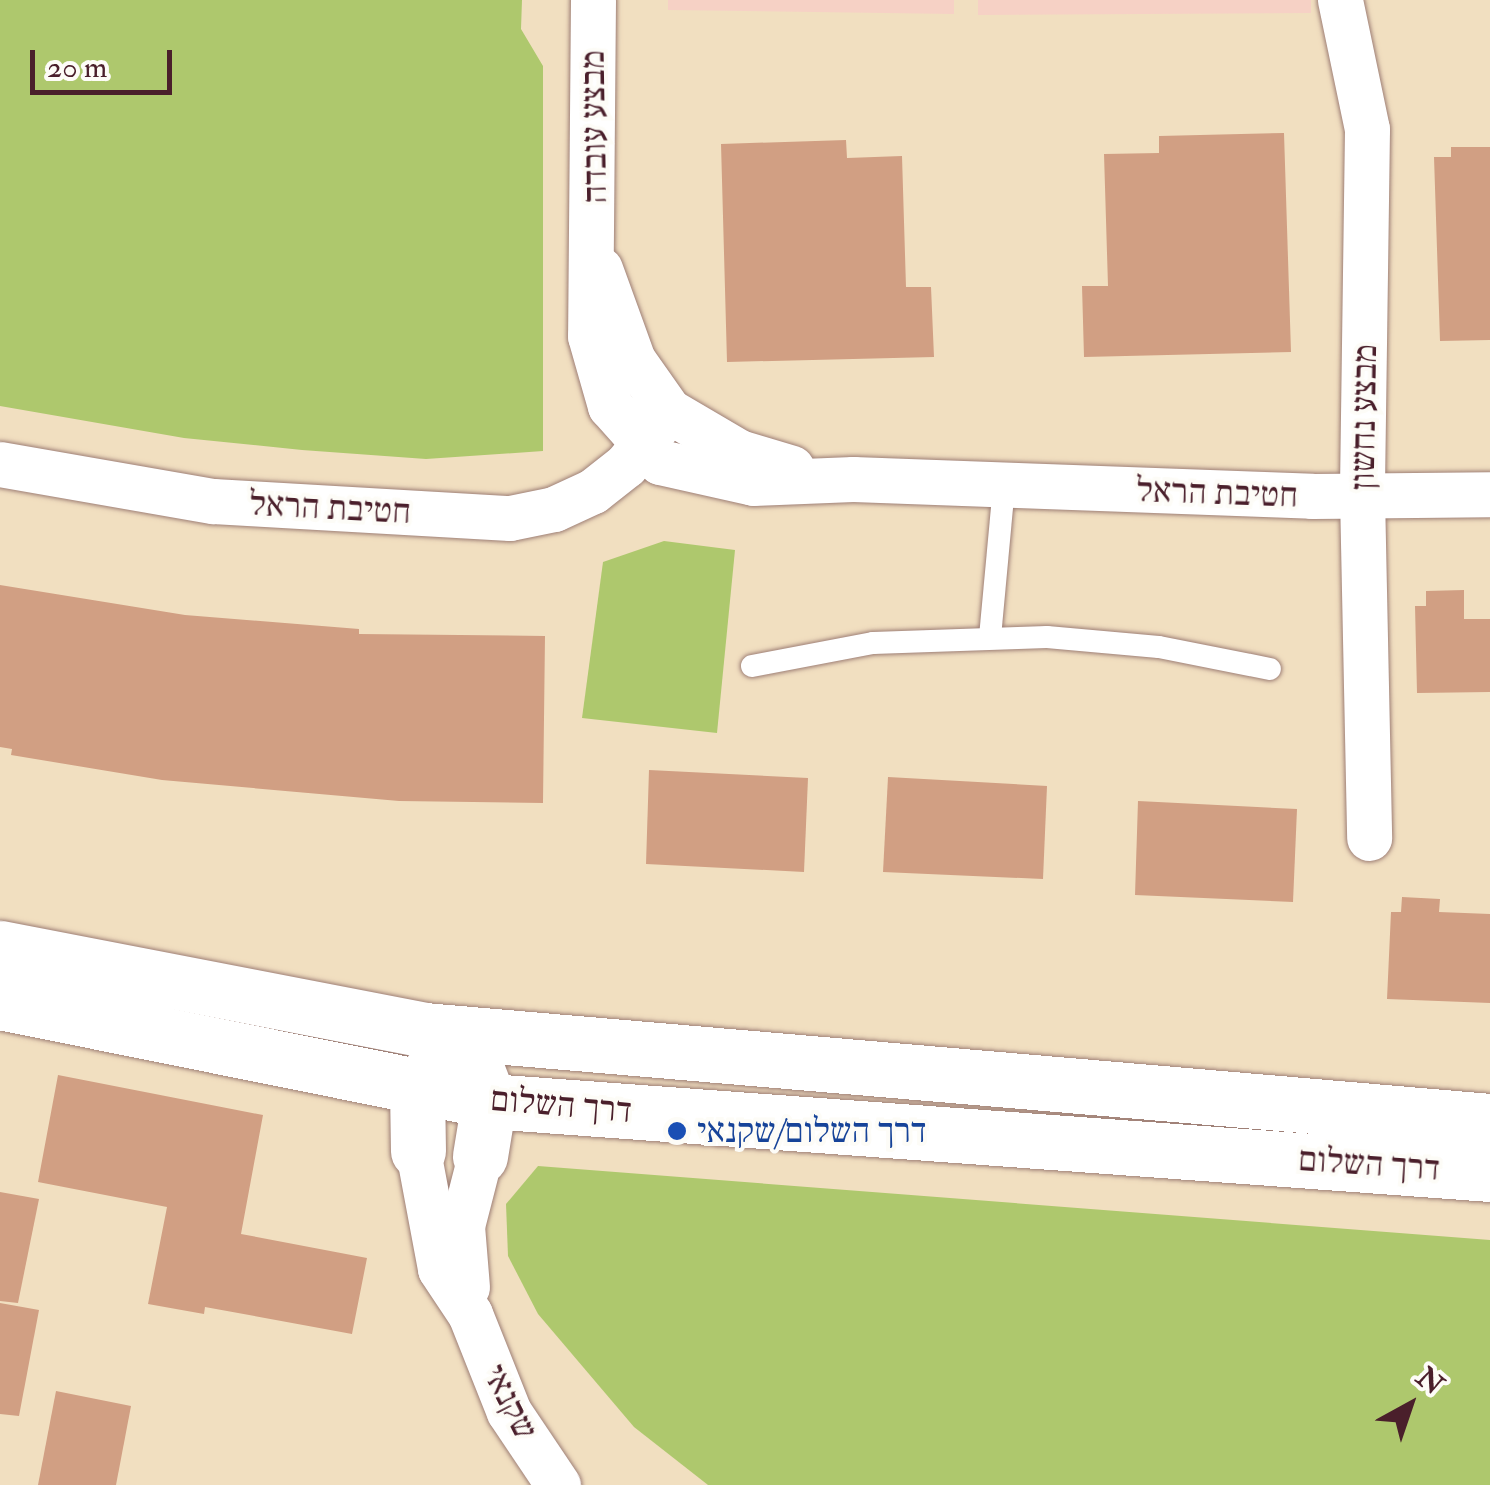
<!DOCTYPE html>
<html>
<head>
<meta charset="utf-8">
<style>
  body { margin:0 }
  #map { position:relative; width:1490px; height:1485px; overflow:hidden; background:#f1dfc0; font-family:"IM FELL Double Pica","Frank Ruhl Libre",serif }
  div>[style] { position:absolute }
  .built>* { inset:0; background:#f6d1c5 }
  .green>* { inset:0; background:#aec86d }
  .building>* { inset:0; background:#d19f83 }
  .roads { filter:drop-shadow(0 0 2px #9e7f76) drop-shadow(0 0 2px #9e7f76) }
  .lane>* { height:22px; margin:-11px; padding:0 11px; transform-origin:11px; border-radius:11px; background:#fff }
  .street>* { height:45px; margin:-22.5px; padding:0 22.5px; transform-origin:22.5px; border-radius:22.5px; background:#fff }
  .secondary>* { height:55px; margin:-27.5px; padding:0 27.5px; transform-origin:27.5px; border-radius:27.5px; background:#fff }
  .dots>* { width:28px; height:28px; translate:-50% -50%; box-sizing:border-box; border:5px solid #fdfcf7; border-radius:50% }
  span { translate:-50% -50%; white-space:nowrap; text-align:center; line-height:1.15; -webkit-text-stroke:8px #fdfcf7; paint-order:stroke }
  .street-label { font-size:35px; color:#4a1f2b }
  .transit-label { font-size:35px; color:#164399 }
  .left { translate:0 -50%; text-align:left }
  .north { position:absolute; left:1360px; top:1355px; width:100px; height:100px; -webkit-text-stroke:8px #fdfcf7; paint-order:stroke; rotate:40deg; font-size:28px; font-weight:700; line-height:40px; text-align:center; color:#4a1f2b }
  .north::after { content:''; display:block; margin:auto; width:35px; height:45px; background:#4a1f2b; clip-path:polygon(50% 0,100% 100%,50% 72%,0 100%) }
  .scale { position:absolute; left:30px; top:50px; width:142px; height:45px; box-sizing:border-box; border:5px solid #4a1f2b; border-top:0; padding-left:12px; font-size:30px; line-height:35px; white-space:nowrap; color:#4a1f2b; -webkit-text-stroke:8px #fdfcf7; paint-order:stroke }
</style>
</head>
<body>
<div id="map">
  <div class="built">
    <i style="clip-path:polygon(668px 0,954px 0,954px 14px,668px 10px)"></i>
    <i style="clip-path:polygon(978px 0,1311px 0,1311px 13px,978px 15px)"></i>
  </div>
  <div class="green">
    <i style="clip-path:polygon(0 0,522px 0,521px 29px,543px 66px,543px 451px,426px 459px,302px 450px,184px 438px,0 406px)"></i>
    <i style="clip-path:polygon(664px 541px,735px 550px,717px 733px,582px 718px,603px 562px)"></i>
    <i style="clip-path:polygon(538px 1166px,1490px 1240px,1490px 1485px,708px 1485px,634px 1427px,538px 1314px,508px 1256px,506px 1204px)"></i>
  </div>
  <div class="building">
    <i style="clip-path:polygon(1284px 133px,1291px 352px,1084px 357px,1082px 286px,1108px 286px,1104px 154px,1159px 153px,1159px 136px)"></i>
    <i style="clip-path:polygon(846px 140px,847px 158px,902px 156px,906px 287px,931px 287px,934px 357px,727px 362px,721px 144px)"></i>
    <i style="clip-path:polygon(1451px 147px,1490px 147px,1490px 340px,1440px 341px,1434px 157px,1451px 157px)"></i>
    <i style="clip-path:polygon(0 585px,185px 615px,359px 629px,359px 634px,545px 636px,543px 803px,399px 801px,162px 780px,11px 755px,12px 749px,0 747px)"></i>
    <i style="clip-path:polygon(1464px 590px,1464px 619px,1490px 619px,1490px 692px,1417px 693px,1415px 606px,1426px 606px,1426px 591px)"></i>
    <i style="clip-path:polygon(649px 770px,808px 778px,804px 872px,646px 864px)"></i>
    <i style="clip-path:polygon(888px 777px,1047px 786px,1043px 879px,883px 872px)"></i>
    <i style="clip-path:polygon(1138px 801px,1297px 809px,1293px 902px,1135px 895px)"></i>
    <i style="clip-path:polygon(1402px 897px,1440px 899px,1439px 912px,1490px 914px,1490px 1003px,1387px 999px,1391px 912px,1401px 912px)"></i>
    <i style="clip-path:polygon(58px 1075px,263px 1115px,241px 1234px,367px 1258px,352px 1334px,205px 1307px,204px 1314px,148px 1304px,167px 1207px,38px 1182px)"></i>
    <i style="clip-path:polygon(0 1192px,39px 1199px,18px 1303px,0 1301px)"></i>
    <i style="clip-path:polygon(0 1303px,39px 1310px,19px 1416px,0 1414px)"></i>
    <i style="clip-path:polygon(56px 1391px,131px 1406px,116px 1485px,38px 1485px)"></i>
  </div>
  <div class="roads">
    <div class="lane">
      <i style="left:990px;top:637px;width:152px;rotate:-84.7deg"></i>
      <i style="left:752px;top:666px;width:123px;rotate:-10.8deg"></i>
      <i style="left:873px;top:643px;width:174px;rotate:-2deg"></i>
      <i style="left:1047px;top:637px;width:112px;rotate:5.1deg"></i>
      <i style="left:1159px;top:647px;width:113px;rotate:11.2deg"></i>
    </div>
    <div class="street">
      <i style="left:593px;top:0;width:336px;rotate:90.5deg"></i>
      <i style="left:590px;top:336px;width:73px;rotate:74.1deg"></i>
      <i style="left:610px;top:406px;width:75px;rotate:48.2deg"></i>
      <i style="left:660px;top:462px;width:95px;rotate:12.7deg"></i>
      <i style="left:753px;top:483px;width:100px;rotate:-2.3deg"></i>
      <i style="left:853px;top:479px;width:459px;rotate:2.1deg"></i>
      <i style="left:1312px;top:496px;width:178px;rotate:-0.6deg"></i>
      <i style="left:1340px;top:0;width:132px;rotate:78.2deg"></i>
      <i style="left:1367px;top:129px;width:366px;rotate:90.8deg"></i>
      <i style="left:1362px;top:495px;width:343px;rotate:88.8deg"></i>
      <i style="left:600px;top:269px;width:97px;rotate:70.1deg"></i>
      <i style="left:633px;top:360px;width:62px;rotate:54.8deg"></i>
      <i style="left:669px;top:411px;width:81px;rotate:30.4deg"></i>
      <i style="left:739px;top:452px;width:55px;rotate:16.8deg"></i>
      <i style="left:0;top:464px;width:216px;rotate:9.9deg"></i>
      <i style="left:213px;top:501px;width:297px;rotate:3.3deg"></i>
      <i style="left:510px;top:518px;width:45px;rotate:-11.6deg"></i>
      <i style="left:554px;top:509px;width:43px;rotate:-24.8deg"></i>
      <i style="left:593px;top:491px;width:42px;rotate:-38.2deg"></i>
      <i style="left:626px;top:465px;width:69px;rotate:-51.5deg"></i>
      <i style="left:418px;top:1151px;width:120px;rotate:79.4deg"></i>
      <i style="left:440px;top:1269px;width:54px;rotate:56.3deg"></i>
      <i style="left:470px;top:1314px;width:105px;rotate:68.3deg"></i>
      <i style="left:509px;top:1412px;width:88px;rotate:56.1deg"></i>
      <i style="left:467px;top:1287px;width:61px;rotate:-94.7deg"></i>
      <i style="left:462px;top:1226px;width:72px;rotate:-75.6deg"></i>
    </div>
    <div class="secondary">
      <i style="left:0;top:948px;width:432px;rotate:10.9deg"></i>
      <i style="left:424px;top:1030px;width:1070px;rotate:4.88deg"></i>
      <i style="left:0;top:1002px;width:499px;rotate:11.4deg"></i>
      <i style="left:489px;top:1101px;width:1004px;rotate:4.17deg"></i>
      <i style="left:418px;top:1151px;width:64px;rotate:-90.9deg"></i>
      <i style="left:417px;top:1087px;width:70px;rotate:-49deg"></i>
      <i style="left:463px;top:1034px;width:72px;rotate:68.8deg"></i>
      <i style="left:489px;top:1101px;width:56px;rotate:99.3deg"></i>
    </div>
  </div>
  <div class="dots">
    <i style="left:677px;top:1131px;background:#1a4fb4"></i>
  </div>
  <div class="street-label">
    <span style="left:594px;top:127px;rotate:-91deg">מבצע עובדה</span>
    <span style="left:1364px;top:417px;rotate:-89deg">מבצע נחשון</span>
    <span style="left:1217px;top:493px;rotate:2deg">חטיבת הראל</span>
    <span style="left:330px;top:508px;rotate:3deg">חטיבת הראל</span>
    <span style="left:561px;top:1105px;rotate:5deg">דרך השלום</span>
    <span style="left:1369px;top:1164px;rotate:4deg">דרך השלום</span>
    <span style="left:510px;top:1402px;rotate:63deg">שקנאי</span>
  </div>
  <div class="transit-label">
    <span class="left" style="left:697px;top:1131px">דרך השלום/שקנאי</span>
  </div>
  <div class="north">N</div>
  <div class="scale">20 m</div>
</div>
</body>
</html>
